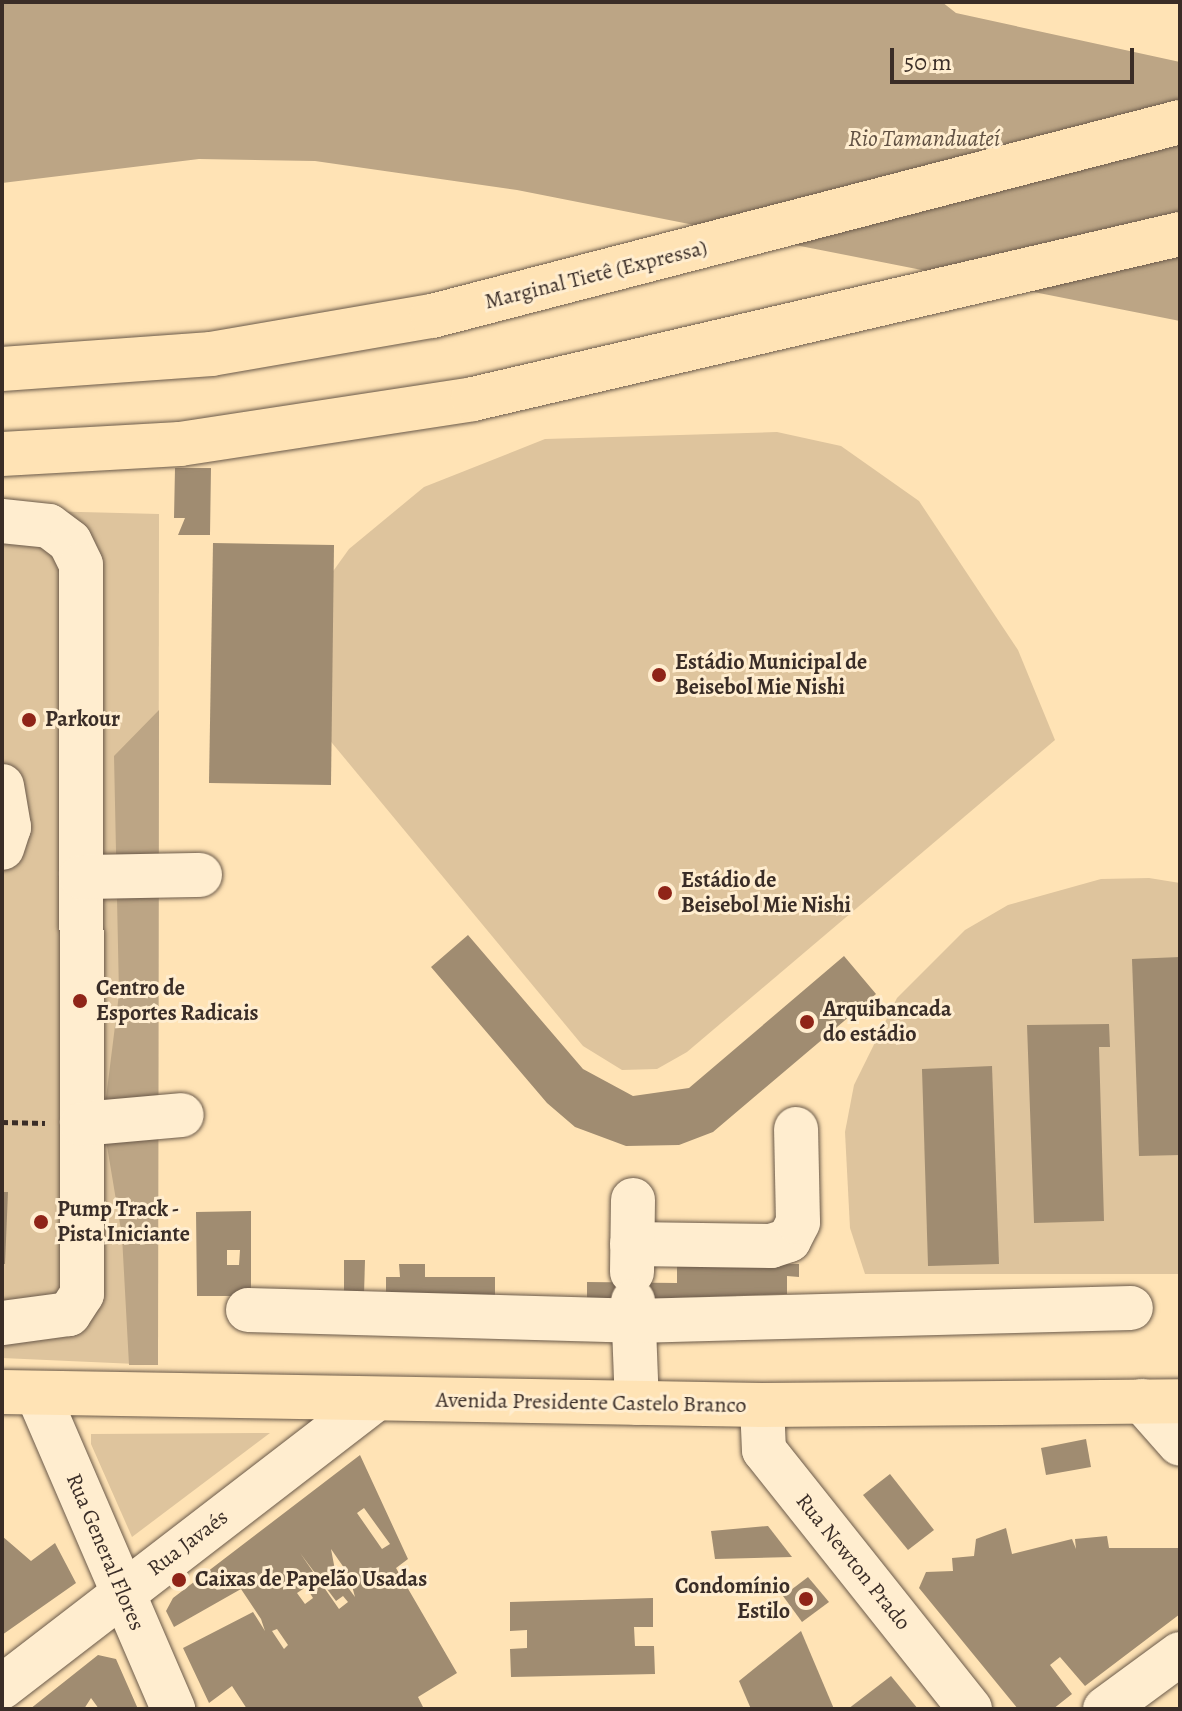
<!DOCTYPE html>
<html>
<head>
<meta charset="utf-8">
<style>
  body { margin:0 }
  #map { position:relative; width:1182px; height:1711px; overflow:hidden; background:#ffe3b5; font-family:Alegreya,serif }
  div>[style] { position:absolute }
  .green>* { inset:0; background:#dec49d }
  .water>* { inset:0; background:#bca585 }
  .building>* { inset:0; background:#a08c71 }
  .path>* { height:5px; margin-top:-2.5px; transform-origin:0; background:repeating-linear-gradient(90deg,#3a2d27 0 6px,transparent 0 10px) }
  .roads { filter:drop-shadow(0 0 2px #6b5a4a) drop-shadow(0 0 2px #6b5a4a) }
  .minor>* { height:44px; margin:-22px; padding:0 22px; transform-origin:22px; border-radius:22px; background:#ffedcf }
  .highway>* { height:44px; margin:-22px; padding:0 22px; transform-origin:22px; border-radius:22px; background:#ffe3b5 }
  .dots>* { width:22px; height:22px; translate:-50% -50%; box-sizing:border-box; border:4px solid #ffedcf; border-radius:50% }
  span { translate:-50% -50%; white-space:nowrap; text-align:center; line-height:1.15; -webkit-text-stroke:6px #ffedcf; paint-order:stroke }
  .street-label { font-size:22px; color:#3a2d27 }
  .poi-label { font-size:22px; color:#3a2d27; font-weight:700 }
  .left { translate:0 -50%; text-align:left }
  .right { translate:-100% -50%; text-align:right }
  .water-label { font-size:24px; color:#615143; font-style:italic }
  .frame { position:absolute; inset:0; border:4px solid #3a2d27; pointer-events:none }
  .scale { position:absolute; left:890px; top:48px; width:244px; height:36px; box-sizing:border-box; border:4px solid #3a2d27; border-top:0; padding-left:10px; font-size:24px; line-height:28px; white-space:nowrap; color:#3a2d27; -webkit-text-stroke:6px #ffedcf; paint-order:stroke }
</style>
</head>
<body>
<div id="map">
  <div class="green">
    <i style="clip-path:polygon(777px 432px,841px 446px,919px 501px,1018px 650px,1055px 740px,687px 1052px,657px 1069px,622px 1070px,583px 1046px,284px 685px,321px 588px,349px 549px,424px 487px,545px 439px)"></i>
    <i style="clip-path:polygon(2px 510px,159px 514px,158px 1365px,2px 1358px)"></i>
    <i style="clip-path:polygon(1149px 878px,1180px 883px,1180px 1274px,865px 1274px,850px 1228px,845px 1132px,854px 1085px,897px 998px,965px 930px,1008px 905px,1101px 879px)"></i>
    <i style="clip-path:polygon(270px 1433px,132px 1537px,91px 1444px,91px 1434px)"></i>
  </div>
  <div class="water">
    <i style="clip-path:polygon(2px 2px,942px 2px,956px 13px,1180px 62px,1180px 321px,517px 190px,315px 161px,199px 159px,2px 183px)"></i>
    <i style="clip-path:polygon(159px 710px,158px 1365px,129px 1365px,122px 1236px,103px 1122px,119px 994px,114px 756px)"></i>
  </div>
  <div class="building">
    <i style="clip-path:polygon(175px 468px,211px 468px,210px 535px,178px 535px,185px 518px,174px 518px)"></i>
    <i style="clip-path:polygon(213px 543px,334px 545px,331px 785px,209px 783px)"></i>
    <i style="clip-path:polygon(468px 935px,583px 1069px,633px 1096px,689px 1088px,844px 956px,876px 994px,713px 1132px,679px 1145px,626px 1146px,575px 1127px,547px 1103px,431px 967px)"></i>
    <i style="clip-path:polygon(1180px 957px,1180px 1155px,1139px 1156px,1132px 959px)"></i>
    <i style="clip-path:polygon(1109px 1024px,1110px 1047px,1099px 1047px,1104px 1221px,1034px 1223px,1027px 1025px)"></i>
    <i style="clip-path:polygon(992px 1066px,999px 1264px,928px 1266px,922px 1069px)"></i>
    <i style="clip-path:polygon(2px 1192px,8px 1192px,5px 1264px,2px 1264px)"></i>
    <i style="clip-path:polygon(evenodd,251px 1211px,251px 1296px,197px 1296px,196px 1212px,251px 1211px,227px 1250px,240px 1250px,239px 1265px,227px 1265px,227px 1250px)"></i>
    <i style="clip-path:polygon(344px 1260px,365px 1260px,364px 1295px,344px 1295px)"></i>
    <i style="clip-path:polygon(399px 1264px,425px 1264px,425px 1277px,495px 1277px,495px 1295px,386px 1295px,386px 1277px,400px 1277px)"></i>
    <i style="clip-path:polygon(799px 1264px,799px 1277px,787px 1276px,787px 1294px,587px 1301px,587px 1282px,677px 1283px,677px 1265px)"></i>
    <i style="clip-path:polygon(1086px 1439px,1091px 1467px,1046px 1475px,1041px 1448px)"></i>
    <i style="clip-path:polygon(evenodd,360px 1455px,408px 1559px,396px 1568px,457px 1673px,418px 1697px,424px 1709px,247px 1709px,232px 1686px,209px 1703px,183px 1648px,253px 1612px,265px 1631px,261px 1619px,241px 1589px,174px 1627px,166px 1611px,173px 1598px,360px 1455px,364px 1508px,390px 1544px,382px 1549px,357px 1513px,364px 1508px,360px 1455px,331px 1549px,349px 1575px,355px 1597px,335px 1570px,331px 1549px,360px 1455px,300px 1553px,336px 1601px,343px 1596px,348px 1602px,339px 1609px,300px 1553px,360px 1455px,306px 1587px,313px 1598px,305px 1604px,297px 1593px,306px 1587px,360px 1455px,277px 1629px,288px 1645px,284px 1649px,272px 1631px,277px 1629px)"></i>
    <i style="clip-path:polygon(890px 1474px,934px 1530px,908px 1550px,863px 1495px)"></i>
    <i style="clip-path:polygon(768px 1526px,792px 1557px,715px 1559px,711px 1531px)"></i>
    <i style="clip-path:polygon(1006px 1528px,1012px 1554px,1072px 1539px,1076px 1549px,1075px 1539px,1107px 1536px,1109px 1548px,1180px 1548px,1180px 1614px,1085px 1686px,1060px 1657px,1050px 1665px,1072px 1694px,1053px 1709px,1018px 1709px,919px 1588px,926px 1572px,953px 1571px,952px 1558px,974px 1556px,976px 1539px)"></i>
    <i style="clip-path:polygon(2px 1536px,31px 1561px,55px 1543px,76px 1583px,2px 1635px)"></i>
    <i style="clip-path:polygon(808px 1577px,829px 1602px,802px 1622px,783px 1596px)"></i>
    <i style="clip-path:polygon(653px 1598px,653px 1627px,634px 1627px,635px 1646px,654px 1646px,655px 1674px,511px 1677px,510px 1649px,527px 1648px,527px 1630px,510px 1631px,510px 1602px)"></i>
    <i style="clip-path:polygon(801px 1631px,834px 1709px,751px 1709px,739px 1681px)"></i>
    <i style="clip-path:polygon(98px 1655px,116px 1659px,138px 1709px,99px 1709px,91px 1698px,84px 1709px,30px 1709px)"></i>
    <i style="clip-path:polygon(891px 1676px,918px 1709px,848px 1709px)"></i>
  </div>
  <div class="path">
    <i style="left:2px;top:1122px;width:43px;rotate:1.3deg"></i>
  </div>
  <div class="roads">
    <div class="minor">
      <i style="left:2px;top:521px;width:47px;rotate:6.1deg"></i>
      <i style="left:49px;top:526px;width:26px;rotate:37deg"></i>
      <i style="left:70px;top:542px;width:25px;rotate:64deg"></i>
      <i style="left:81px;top:565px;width:729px;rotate:89.92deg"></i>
      <i style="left:82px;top:1294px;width:24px;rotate:123deg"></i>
      <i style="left:69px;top:1314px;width:68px;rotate:172.3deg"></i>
      <i style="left:2px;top:786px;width:42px;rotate:80.3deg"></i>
      <i style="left:9px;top:827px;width:22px;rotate:108deg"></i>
      <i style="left:81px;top:877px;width:119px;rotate:-1deg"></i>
      <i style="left:82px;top:1124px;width:100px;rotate:-5.1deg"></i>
      <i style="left:632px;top:1244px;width:139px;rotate:0.8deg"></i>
      <i style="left:771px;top:1246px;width:19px;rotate:-18deg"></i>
      <i style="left:789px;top:1240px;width:20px;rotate:-63deg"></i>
      <i style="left:798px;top:1222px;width:93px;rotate:-91.2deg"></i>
      <i style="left:632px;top:1272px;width:72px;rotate:-89.2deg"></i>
      <i style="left:633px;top:1301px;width:102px;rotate:87.8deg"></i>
      <i style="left:248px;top:1310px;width:386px;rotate:1.6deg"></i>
      <i style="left:634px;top:1321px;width:497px;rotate:-1.5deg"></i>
      <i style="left:38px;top:1395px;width:342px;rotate:66.7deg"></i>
      <i style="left:1142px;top:1401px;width:57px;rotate:48.5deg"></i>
      <i style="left:762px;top:1405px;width:45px;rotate:87.5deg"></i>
      <i style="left:764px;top:1450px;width:331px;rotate:51.5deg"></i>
      <i style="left:2px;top:1687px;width:469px;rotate:-37.6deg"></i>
      <i style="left:1105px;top:1709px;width:93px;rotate:-36.3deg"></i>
    </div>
    <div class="highway">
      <i style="left:2px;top:369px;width:210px;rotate:-4.1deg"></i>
      <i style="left:211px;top:354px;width:224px;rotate:-9.8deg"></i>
      <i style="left:432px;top:316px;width:773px;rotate:-14.54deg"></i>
      <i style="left:2px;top:454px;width:178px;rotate:-3.2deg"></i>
      <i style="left:180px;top:444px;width:296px;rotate:-8.7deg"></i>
      <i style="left:473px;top:399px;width:726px;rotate:-13.14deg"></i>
      <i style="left:2px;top:1392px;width:760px;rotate:0.98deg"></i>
      <i style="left:762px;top:1405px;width:418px;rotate:-0.5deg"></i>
    </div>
  </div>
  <div class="dots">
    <i style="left:659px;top:675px;background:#8f2418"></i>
    <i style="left:29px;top:720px;background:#8f2418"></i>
    <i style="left:665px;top:893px;background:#8f2418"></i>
    <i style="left:80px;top:1001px;background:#8f2418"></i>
    <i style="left:807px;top:1022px;background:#8f2418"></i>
    <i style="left:41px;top:1222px;background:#8f2418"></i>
    <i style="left:179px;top:1580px;background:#8f2418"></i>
    <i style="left:806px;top:1599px;background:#8f2418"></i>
  </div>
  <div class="street-label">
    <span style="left:596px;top:275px;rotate:-14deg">Marginal Tietê (Expressa)</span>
    <span style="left:591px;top:1403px;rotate:1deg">Avenida Presidente Castelo Branco</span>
    <span style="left:188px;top:1543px;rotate:-37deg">Rua Javaés</span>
    <span style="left:105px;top:1552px;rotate:67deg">Rua General Flores</span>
    <span style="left:853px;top:1562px;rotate:51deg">Rua Newton Prado</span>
  </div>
  <div class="poi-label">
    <span class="left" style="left:675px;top:675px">Estádio Municipal de<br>Beisebol Mie Nishi</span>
    <span class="left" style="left:45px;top:720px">Parkour</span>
    <span class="left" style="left:681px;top:893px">Estádio de<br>Beisebol Mie Nishi</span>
    <span class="left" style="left:96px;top:1001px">Centro de<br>Esportes Radicais</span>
    <span class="left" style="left:823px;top:1022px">Arquibancada<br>do estádio</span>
    <span class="left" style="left:57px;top:1222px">Pump Track -<br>Pista Iniciante</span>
    <span class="left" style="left:195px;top:1580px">Caixas de Papelão Usadas</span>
    <span class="right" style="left:790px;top:1599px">Condomínio<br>Estilo</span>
  </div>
  <div class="water-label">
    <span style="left:924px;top:139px">Rio Tamanduateí</span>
  </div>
  <div class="frame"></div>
  <div class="scale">50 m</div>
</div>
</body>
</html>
